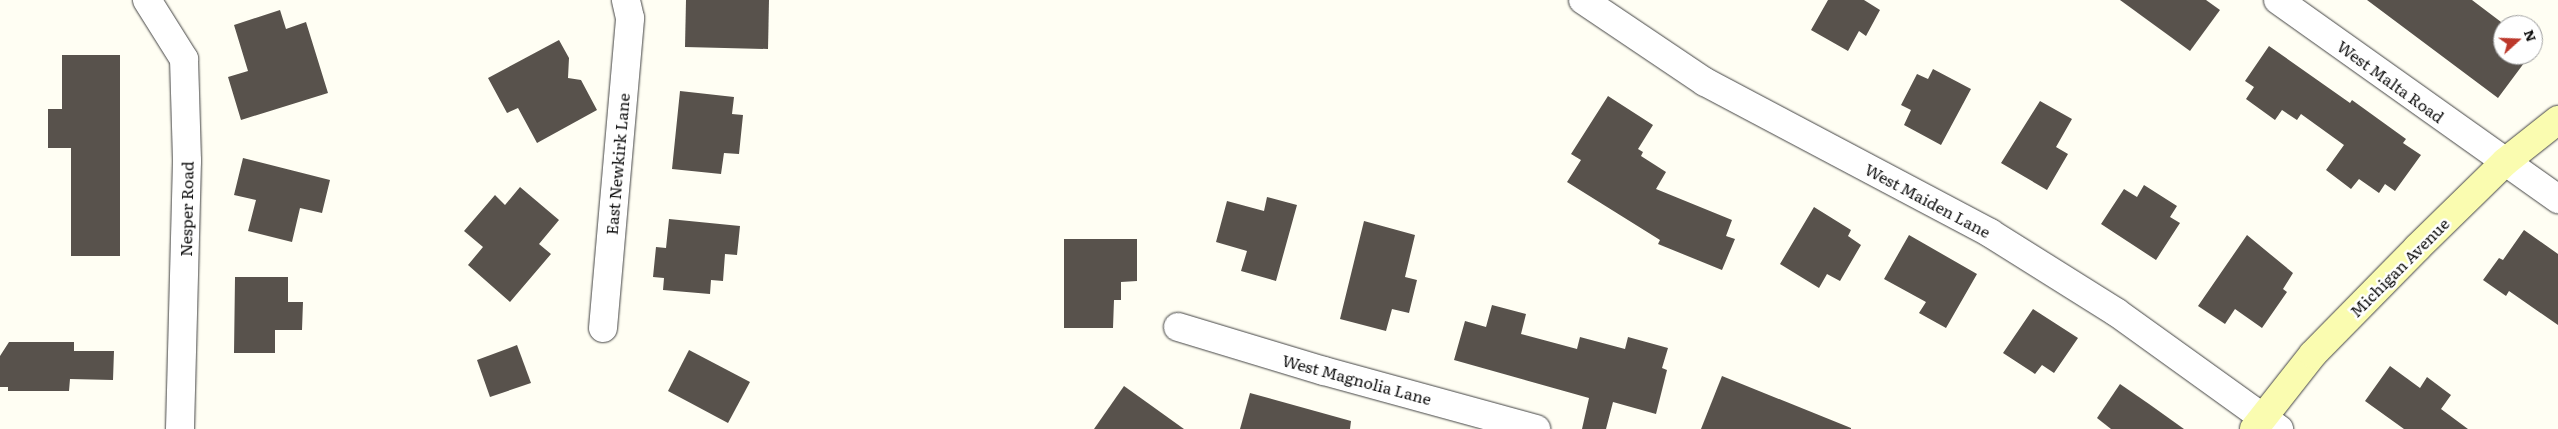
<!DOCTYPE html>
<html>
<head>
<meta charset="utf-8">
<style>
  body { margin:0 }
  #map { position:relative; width:2558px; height:429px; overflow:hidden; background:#fffef3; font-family:Literata,serif }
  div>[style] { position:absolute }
  .building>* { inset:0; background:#58524c }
  .roads { filter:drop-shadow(0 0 1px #434343) drop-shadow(0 0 1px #434343) }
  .street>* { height:28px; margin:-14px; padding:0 14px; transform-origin:14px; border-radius:14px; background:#fff }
  .secondary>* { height:28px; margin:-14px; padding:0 14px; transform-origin:14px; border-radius:14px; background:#fafcb0 }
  span { translate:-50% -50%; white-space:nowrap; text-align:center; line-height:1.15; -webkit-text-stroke:5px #fff; paint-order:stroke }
  .street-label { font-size:16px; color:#101010 }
  .north { position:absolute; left:2493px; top:15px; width:50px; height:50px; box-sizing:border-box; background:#fff; border:1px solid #9f9f9f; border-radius:50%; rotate:70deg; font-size:14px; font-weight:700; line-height:20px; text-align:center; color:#101010 }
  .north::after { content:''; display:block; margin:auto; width:18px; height:22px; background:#bc382b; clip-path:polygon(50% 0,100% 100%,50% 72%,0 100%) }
</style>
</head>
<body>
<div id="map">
  <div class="building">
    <i style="clip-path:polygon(686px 0,769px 0,768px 49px,685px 47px)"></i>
    <i style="clip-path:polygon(1828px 0,1864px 0,1880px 10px,1866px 36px,1859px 31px,1848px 51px,1811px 30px)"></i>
    <i style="clip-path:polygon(2120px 0,2206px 0,2220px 10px,2190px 51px)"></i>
    <i style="clip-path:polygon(2367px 0,2472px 0,2505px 25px,2503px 55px,2530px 55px,2498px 98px)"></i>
    <i style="clip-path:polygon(280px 10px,286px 29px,306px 22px,328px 93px,241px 120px,228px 77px,248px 71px,234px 25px)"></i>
    <i style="clip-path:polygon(559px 40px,569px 58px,568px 78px,581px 80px,597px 110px,537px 143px,518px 108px,507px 113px,488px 78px)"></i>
    <i style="clip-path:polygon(2269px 46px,2350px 103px,2352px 100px,2406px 139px,2403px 143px,2421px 155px,2395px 191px,2385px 184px,2379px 193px,2359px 179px,2351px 189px,2326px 170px,2344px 145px,2301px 114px,2297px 120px,2282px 110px,2275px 120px,2246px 99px,2254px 87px,2245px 81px)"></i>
    <i style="clip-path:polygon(62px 55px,120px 55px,120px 256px,71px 256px,71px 148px,48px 148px,48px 109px,62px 109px)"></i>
    <i style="clip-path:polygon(1933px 69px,1971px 89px,1941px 145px,1904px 125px,1911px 110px,1901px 105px,1917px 74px,1928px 79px)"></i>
    <i style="clip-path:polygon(680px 91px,734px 97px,732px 114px,743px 115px,739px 154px,724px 153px,721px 174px,672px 169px)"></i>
    <i style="clip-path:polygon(1608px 96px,1653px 125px,1638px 149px,1643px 152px,1641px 156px,1666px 172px,1656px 189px,1732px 220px,1726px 236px,1735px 239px,1722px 270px,1658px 244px,1660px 240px,1567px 182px,1581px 160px,1571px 154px)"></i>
    <i style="clip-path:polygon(2040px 101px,2072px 119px,2056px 147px,2068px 154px,2047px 190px,2001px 163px)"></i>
    <i style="clip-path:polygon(243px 158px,330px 180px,322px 213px,300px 208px,292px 242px,248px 231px,256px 200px,234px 195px)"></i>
    <i style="clip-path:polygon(2144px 185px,2177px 206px,2170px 217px,2180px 223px,2156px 260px,2101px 224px,2124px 189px,2137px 197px)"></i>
    <i style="clip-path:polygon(520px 187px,559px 220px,539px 244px,551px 254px,510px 302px,468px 265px,483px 247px,464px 231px,495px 195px,505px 205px)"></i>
    <i style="clip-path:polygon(1267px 197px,1297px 205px,1276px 281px,1241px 271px,1247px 251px,1216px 242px,1227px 201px,1264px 211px)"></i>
    <i style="clip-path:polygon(1814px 207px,1851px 230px,1848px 236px,1861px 245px,1840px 281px,1827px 274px,1819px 288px,1780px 264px)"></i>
    <i style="clip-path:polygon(669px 219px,740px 226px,737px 255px,725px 254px,723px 281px,711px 280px,710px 294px,663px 290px,664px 278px,653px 277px,656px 247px,666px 248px)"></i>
    <i style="clip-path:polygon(1364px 221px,1415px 235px,1405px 277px,1417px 280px,1409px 313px,1392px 309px,1386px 331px,1340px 319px)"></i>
    <i style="clip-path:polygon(2524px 230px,2558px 254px,2558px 325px,2509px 291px,2506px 296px,2483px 280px,2499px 258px,2503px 260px)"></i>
    <i style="clip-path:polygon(1909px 235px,1977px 274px,1946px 328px,1919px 313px,1926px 302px,1884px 279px)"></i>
    <i style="clip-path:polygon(2247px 235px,2293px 273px,2283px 289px,2287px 292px,2262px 328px,2235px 309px,2225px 324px,2198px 306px)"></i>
    <i style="clip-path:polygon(1064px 239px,1137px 239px,1137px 281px,1121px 282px,1121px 300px,1114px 300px,1113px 328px,1064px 328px)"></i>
    <i style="clip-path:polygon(235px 277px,288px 277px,288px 302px,303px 302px,302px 330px,275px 330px,275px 353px,234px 353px)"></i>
    <i style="clip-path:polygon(1492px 305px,1526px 314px,1521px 334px,1577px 349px,1580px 337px,1625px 349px,1628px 337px,1668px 348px,1662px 368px,1667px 370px,1656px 414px,1613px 402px,1606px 429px,1582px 429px,1589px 398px,1454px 360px,1465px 321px,1486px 327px)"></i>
    <i style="clip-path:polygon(2033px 309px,2078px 338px,2054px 373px,2042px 365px,2035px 374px,2003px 353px)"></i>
    <i style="clip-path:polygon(9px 342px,74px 342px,74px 351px,114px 351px,113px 380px,70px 379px,69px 391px,8px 391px,8px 387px,0 387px,0 356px)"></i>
    <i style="clip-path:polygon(517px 345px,531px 383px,490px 397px,477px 360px)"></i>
    <i style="clip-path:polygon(689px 350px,750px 382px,728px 423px,668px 391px)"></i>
    <i style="clip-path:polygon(2390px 366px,2420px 388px,2427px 377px,2451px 395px,2441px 409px,2468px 429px,2404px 429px,2365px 401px)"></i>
    <i style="clip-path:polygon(1722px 376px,1851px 428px,1851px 429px,1701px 429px)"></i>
    <i style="clip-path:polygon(2120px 384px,2149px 404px,2184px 429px,2111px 429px,2097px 418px)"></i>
    <i style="clip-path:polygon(1124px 386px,1184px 429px,1094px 429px)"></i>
    <i style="clip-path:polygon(1250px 393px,1351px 421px,1350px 429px,1240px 429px)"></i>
  </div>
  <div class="roads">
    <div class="street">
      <i style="left:147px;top:0;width:70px;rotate:57.9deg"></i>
      <i style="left:184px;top:59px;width:102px;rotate:88.3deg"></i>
      <i style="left:187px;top:161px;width:268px;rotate:91.5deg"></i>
      <i style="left:1583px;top:0;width:147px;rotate:33.9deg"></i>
      <i style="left:1705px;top:82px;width:323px;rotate:27.9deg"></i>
      <i style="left:1990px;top:233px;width:149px;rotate:32.1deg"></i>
      <i style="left:2116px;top:312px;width:201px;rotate:35.7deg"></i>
      <i style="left:2278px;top:0;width:344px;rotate:35.4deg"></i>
      <i style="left:1178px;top:327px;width:152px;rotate:16.8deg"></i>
      <i style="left:1324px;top:371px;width:220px;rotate:15.3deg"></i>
      <i style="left:603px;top:328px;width:311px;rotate:-85deg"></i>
      <i style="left:630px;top:18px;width:18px;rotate:-103deg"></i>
    </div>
    <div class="secondary">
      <i style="left:2254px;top:429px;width:95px;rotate:-51.8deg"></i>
      <i style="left:2313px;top:354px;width:148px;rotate:-45.5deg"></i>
      <i style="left:2417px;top:248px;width:123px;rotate:-44.3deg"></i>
      <i style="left:2505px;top:162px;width:68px;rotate:-38.4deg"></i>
    </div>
  </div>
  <div class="street-label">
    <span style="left:2391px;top:81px;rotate:36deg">West Malta Road</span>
    <span style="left:617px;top:164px;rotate:-85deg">East Newkirk Lane</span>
    <span style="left:1928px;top:200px;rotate:28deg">West Maiden Lane</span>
    <span style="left:186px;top:209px;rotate:-89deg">Nesper Road</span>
    <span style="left:2399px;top:267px;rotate:-45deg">Michigan Avenue</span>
    <span style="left:1357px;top:379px;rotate:15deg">West Magnolia Lane</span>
  </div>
  <div class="north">N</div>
</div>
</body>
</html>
